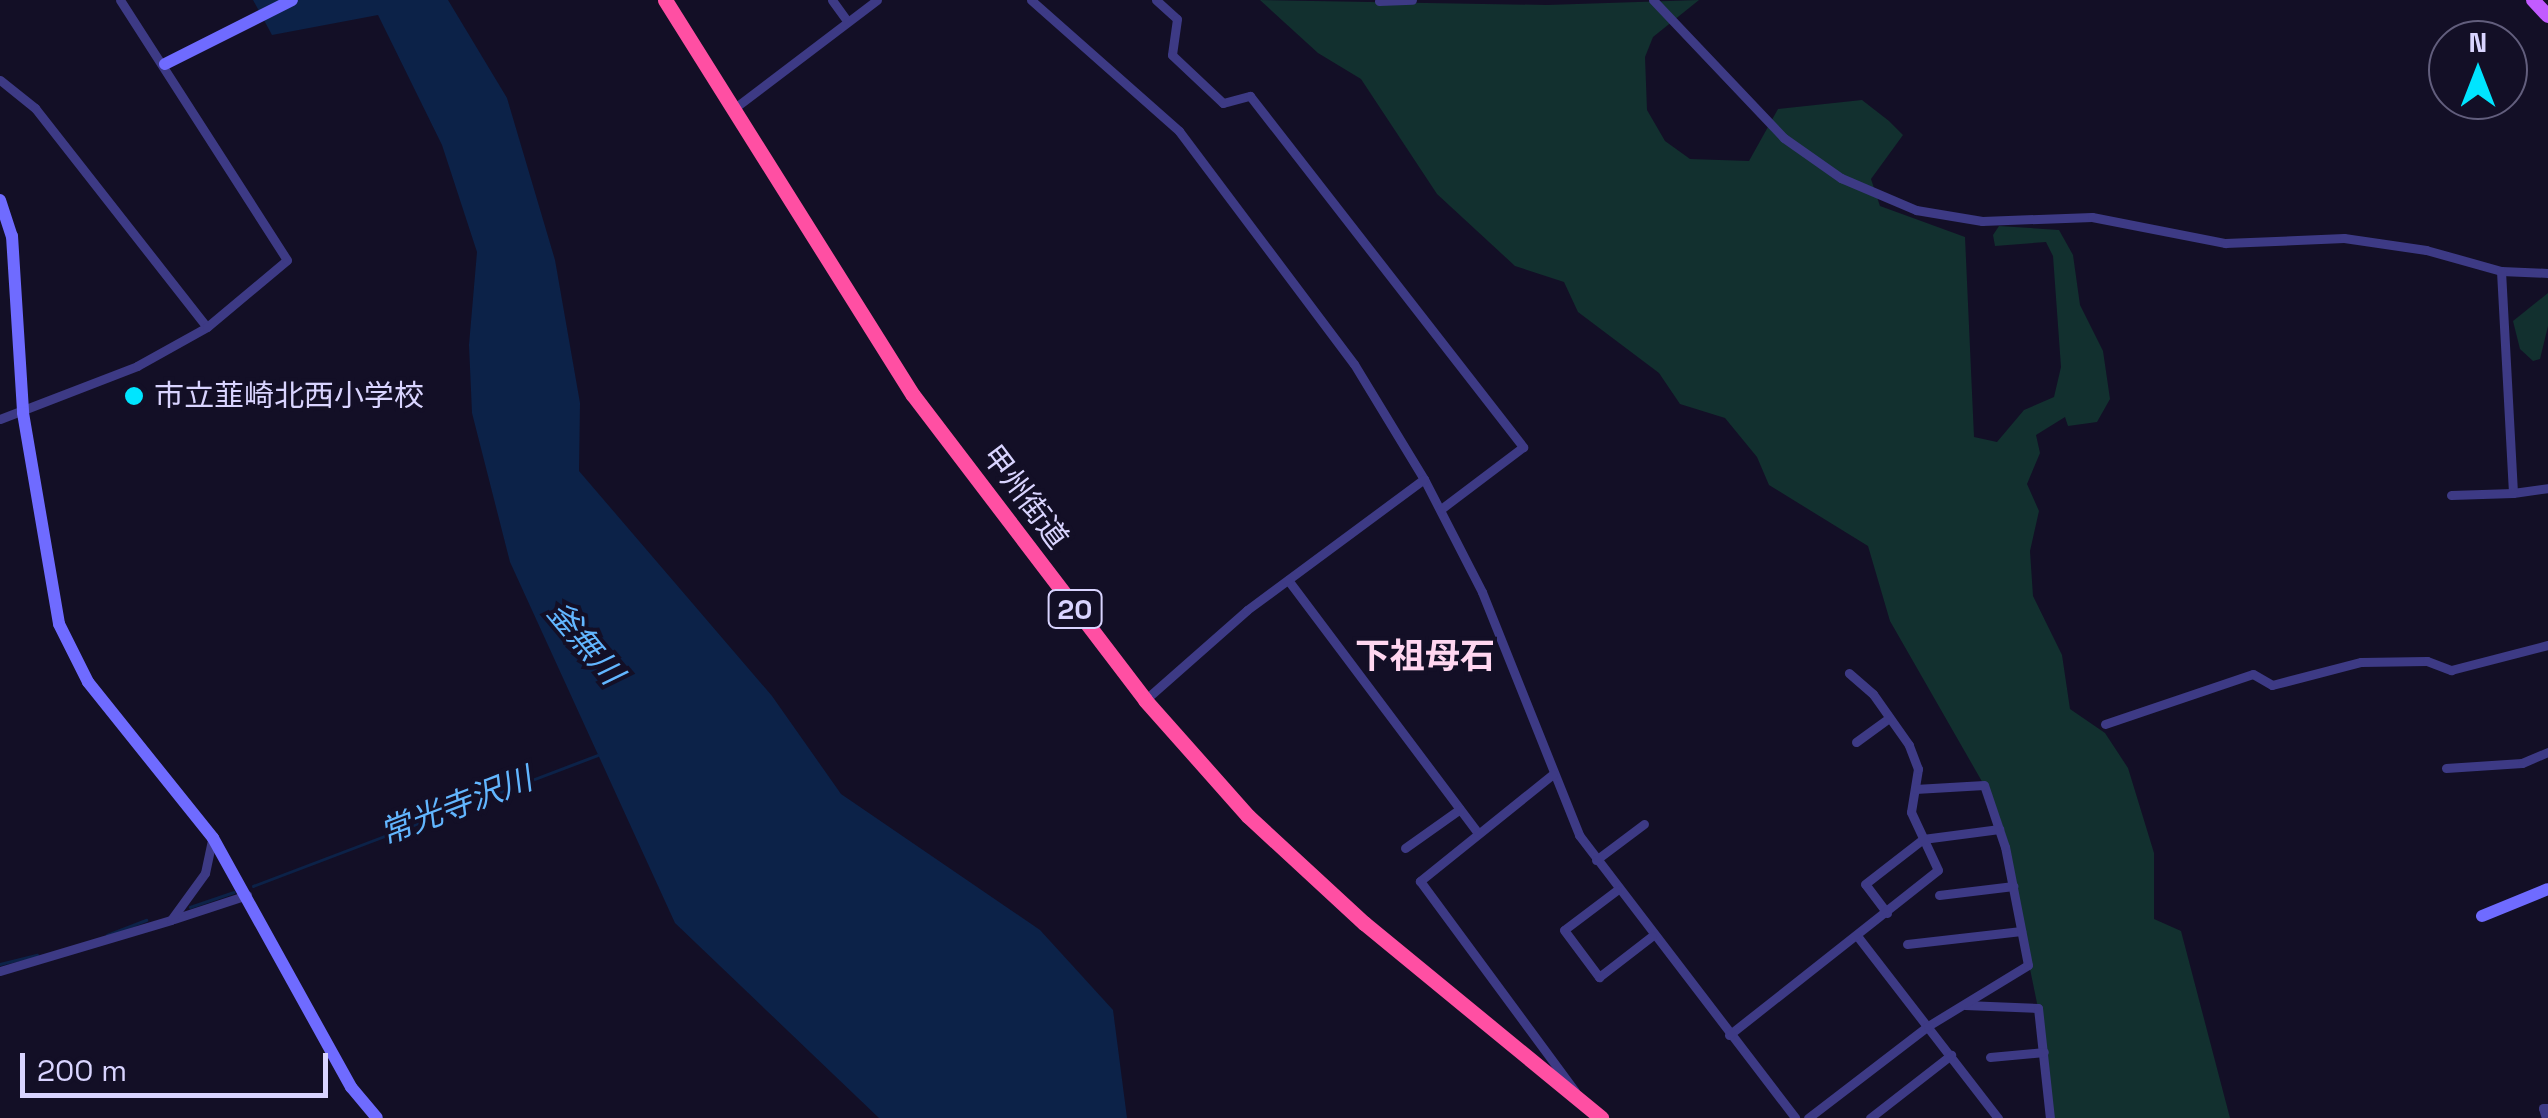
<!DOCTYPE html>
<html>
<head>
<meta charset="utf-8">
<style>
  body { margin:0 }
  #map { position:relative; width:2548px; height:1118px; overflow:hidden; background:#130f26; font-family:"Space Grotesk","Noto Sans JP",sans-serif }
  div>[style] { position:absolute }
  .green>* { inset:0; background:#12302f }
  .water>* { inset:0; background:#0c2248 }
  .stream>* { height:2.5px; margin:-1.25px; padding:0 1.25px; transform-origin:1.25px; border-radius:1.25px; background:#0c2248 }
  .street>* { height:9px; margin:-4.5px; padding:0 4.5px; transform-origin:4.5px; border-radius:4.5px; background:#3d3a85 }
  .secondary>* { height:12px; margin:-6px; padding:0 6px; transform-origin:6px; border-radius:6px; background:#6f6bff }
  .primary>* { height:14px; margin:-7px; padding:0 7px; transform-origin:7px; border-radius:7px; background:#c25bff }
  .highway>* { height:15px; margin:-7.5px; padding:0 7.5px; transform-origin:7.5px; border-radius:7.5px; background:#ff4fa3 }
  .dots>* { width:28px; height:28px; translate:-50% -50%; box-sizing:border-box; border:5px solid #130f26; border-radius:50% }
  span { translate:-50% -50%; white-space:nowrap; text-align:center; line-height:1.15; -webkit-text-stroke:8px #130f26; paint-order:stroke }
  .shield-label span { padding:2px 8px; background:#130f26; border:2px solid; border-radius:8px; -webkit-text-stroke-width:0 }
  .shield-label { font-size:28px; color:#d9d4ff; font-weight:700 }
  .poi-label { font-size:30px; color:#d9d4ff }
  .left { translate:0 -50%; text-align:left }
  .street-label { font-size:30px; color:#d9d4ff }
  .water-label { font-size:32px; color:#62b6ff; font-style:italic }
  .quarter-label { font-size:35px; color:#ffd6f0; font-weight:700 }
  .north { position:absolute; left:2428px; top:20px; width:100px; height:100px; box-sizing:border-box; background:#130f26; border:2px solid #625e7d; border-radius:50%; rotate:0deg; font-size:28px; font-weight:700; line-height:40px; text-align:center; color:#d9d4ff }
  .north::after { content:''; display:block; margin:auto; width:35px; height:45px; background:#00e5ff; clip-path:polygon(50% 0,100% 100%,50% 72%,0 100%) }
  .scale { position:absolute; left:20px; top:1053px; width:308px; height:45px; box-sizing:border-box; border:5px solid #d9d4ff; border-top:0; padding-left:12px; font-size:30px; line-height:35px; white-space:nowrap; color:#d9d4ff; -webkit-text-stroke:8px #130f26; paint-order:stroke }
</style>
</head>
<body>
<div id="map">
  <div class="green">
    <i style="clip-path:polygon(1260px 0,1547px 5px,1699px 0,1653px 37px,1645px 57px,1647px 110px,1665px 141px,1690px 159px,1749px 161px,1778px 109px,1862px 100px,1889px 121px,1903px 135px,1871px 179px,1880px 206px,1965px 237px,1974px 437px,1997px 442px,2024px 410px,2054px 397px,2061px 367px,2053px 256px,2046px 242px,1995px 246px,1993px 235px,1999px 226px,2059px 230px,2073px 255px,2080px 305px,2103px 351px,2110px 399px,2097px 422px,2068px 426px,2065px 417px,2036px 435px,2040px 453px,2027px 484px,2039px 511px,2030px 551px,2033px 596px,2062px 655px,2070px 709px,2105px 733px,2128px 768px,2154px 853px,2154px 919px,2181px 931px,2230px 1118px,2050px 1118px,2038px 1008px,2005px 847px,1984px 785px,1890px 621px,1868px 546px,1769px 485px,1757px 457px,1725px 418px,1680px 404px,1659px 373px,1578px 312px,1564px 282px,1515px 266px,1437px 194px,1361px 79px,1318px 53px)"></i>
    <i style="clip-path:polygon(2548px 293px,2548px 326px,2540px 359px,2533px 361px,2520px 349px,2513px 321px)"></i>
  </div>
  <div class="water">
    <i style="clip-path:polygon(253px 0,448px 0,507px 98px,555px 260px,580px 403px,579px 471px,772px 696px,841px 794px,1040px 930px,1113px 1010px,1127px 1118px,879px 1118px,675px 923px,510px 562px,472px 413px,469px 345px,477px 252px,442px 145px,378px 15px,272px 35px)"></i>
  </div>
  <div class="stream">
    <i style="left:253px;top:886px;width:368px;rotate:-20.8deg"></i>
    <i style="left:190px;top:907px;width:46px;rotate:-18.8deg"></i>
    <i style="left:107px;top:935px;width:42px;rotate:-21deg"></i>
    <i style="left:0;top:964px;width:38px;rotate:-14deg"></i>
  </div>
  <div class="street">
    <i style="left:832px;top:0;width:26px;rotate:54deg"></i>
    <i style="left:1031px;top:0;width:198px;rotate:41.5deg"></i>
    <i style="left:1179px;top:131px;width:291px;rotate:53.1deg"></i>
    <i style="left:1354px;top:364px;width:135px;rotate:58.7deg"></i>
    <i style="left:1424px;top:479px;width:127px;rotate:62.8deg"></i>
    <i style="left:1482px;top:592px;width:262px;rotate:68.2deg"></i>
    <i style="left:1579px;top:835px;width:356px;rotate:52.6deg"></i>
    <i style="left:1156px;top:0;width:28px;rotate:42deg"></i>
    <i style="left:1177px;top:19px;width:36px;rotate:98deg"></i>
    <i style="left:1172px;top:55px;width:70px;rotate:43.3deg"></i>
    <i style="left:1223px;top:103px;width:28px;rotate:-15deg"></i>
    <i style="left:1250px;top:96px;width:445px;rotate:52.1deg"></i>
    <i style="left:1523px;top:447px;width:103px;rotate:142.9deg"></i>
    <i style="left:1653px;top:0;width:190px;rotate:46.5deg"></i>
    <i style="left:1784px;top:138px;width:70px;rotate:35.1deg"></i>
    <i style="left:1841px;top:178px;width:82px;rotate:23.1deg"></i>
    <i style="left:1916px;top:210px;width:67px;rotate:9.5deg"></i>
    <i style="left:1982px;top:221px;width:110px;rotate:-2.1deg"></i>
    <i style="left:2092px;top:217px;width:136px;rotate:11.1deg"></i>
    <i style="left:2225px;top:243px;width:119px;rotate:-2.4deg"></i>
    <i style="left:2344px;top:238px;width:83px;rotate:8.3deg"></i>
    <i style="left:2426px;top:250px;width:78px;rotate:15.6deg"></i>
    <i style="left:2501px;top:271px;width:47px;rotate:2.4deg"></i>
    <i style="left:1379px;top:1px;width:33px;rotate:-2deg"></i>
    <i style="left:0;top:80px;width:45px;rotate:38.7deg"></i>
    <i style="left:35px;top:108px;width:278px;rotate:51.9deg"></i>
    <i style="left:732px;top:110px;width:182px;rotate:-37.2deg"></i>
    <i style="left:2501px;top:271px;width:222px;rotate:86.9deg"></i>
    <i style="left:2513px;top:493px;width:35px;rotate:-8deg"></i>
    <i style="left:0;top:419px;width:147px;rotate:-21.1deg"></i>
    <i style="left:137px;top:366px;width:80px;rotate:-29.1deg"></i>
    <i style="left:207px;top:327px;width:104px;rotate:-39.9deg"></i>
    <i style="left:287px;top:260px;width:309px;rotate:-122.7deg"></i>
    <i style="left:2451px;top:495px;width:62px;rotate:-1.8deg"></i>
    <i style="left:1288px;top:580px;width:316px;rotate:53.1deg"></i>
    <i style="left:1145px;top:700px;width:136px;rotate:-41.4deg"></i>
    <i style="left:1247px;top:610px;width:220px;rotate:-36.5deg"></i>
    <i style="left:2105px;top:724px;width:156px;rotate:-18.7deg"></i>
    <i style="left:2253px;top:674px;width:22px;rotate:30deg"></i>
    <i style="left:2272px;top:685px;width:92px;rotate:-14.5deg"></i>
    <i style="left:2361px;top:662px;width:66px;rotate:-0.9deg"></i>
    <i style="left:2427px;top:661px;width:26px;rotate:21deg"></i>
    <i style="left:2451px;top:670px;width:100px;rotate:-14.5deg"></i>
    <i style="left:1856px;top:742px;width:41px;rotate:-36deg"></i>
    <i style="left:2446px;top:768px;width:76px;rotate:-3.8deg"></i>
    <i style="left:2522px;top:763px;width:28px;rotate:-23deg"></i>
    <i style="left:1553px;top:774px;width:171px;rotate:141.2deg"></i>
    <i style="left:1420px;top:881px;width:261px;rotate:53.6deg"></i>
    <i style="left:1405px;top:848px;width:67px;rotate:-35.3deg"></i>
    <i style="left:1596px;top:860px;width:60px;rotate:-36.9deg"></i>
    <i style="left:1617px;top:890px;width:66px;rotate:143deg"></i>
    <i style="left:1564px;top:930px;width:59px;rotate:53.3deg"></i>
    <i style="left:1599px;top:977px;width:67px;rotate:-37.7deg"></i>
    <i style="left:1939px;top:895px;width:75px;rotate:-6.9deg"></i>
    <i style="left:1887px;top:913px;width:36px;rotate:-127deg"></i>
    <i style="left:1865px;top:884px;width:73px;rotate:-37.8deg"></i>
    <i style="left:1923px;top:839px;width:77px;rotate:-7.5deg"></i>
    <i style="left:174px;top:919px;width:77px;rotate:-18.2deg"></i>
    <i style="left:1858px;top:937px;width:229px;rotate:52.3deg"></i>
    <i style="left:1907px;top:944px;width:115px;rotate:-6.5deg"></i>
    <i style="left:0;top:971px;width:178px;rotate:-16.6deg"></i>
    <i style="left:171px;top:920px;width:58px;rotate:-54.1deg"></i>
    <i style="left:205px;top:873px;width:35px;rotate:-78deg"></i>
    <i style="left:1965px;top:1005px;width:73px;rotate:2.4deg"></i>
    <i style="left:2038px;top:1008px;width:111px;rotate:83.8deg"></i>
    <i style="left:1729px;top:1035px;width:266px;rotate:-38.3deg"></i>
    <i style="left:1938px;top:870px;width:64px;rotate:-115deg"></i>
    <i style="left:1911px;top:812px;width:44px;rotate:-80.8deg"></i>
    <i style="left:1918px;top:769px;width:26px;rotate:-111deg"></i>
    <i style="left:1909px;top:745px;width:62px;rotate:-125.2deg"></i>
    <i style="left:1873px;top:694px;width:32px;rotate:-139deg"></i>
    <i style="left:1990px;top:1057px;width:54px;rotate:-5.3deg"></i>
    <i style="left:1808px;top:1118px;width:151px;rotate:-37.5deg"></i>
    <i style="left:1928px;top:1026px;width:117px;rotate:-31.4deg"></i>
    <i style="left:2028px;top:965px;width:120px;rotate:-101deg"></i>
    <i style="left:2005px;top:847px;width:65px;rotate:-108.7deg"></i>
    <i style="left:1984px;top:785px;width:69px;rotate:176.7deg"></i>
    <i style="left:1870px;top:1118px;width:103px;rotate:-37.9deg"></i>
    <i style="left:2546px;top:1118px;width:10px;rotate:-107deg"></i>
    <i style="left:2543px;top:1108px;width:5px"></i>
  </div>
  <div class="secondary">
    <i style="left:165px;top:64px;width:142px;rotate:-26.7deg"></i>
    <i style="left:0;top:200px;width:38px;rotate:72deg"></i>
    <i style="left:12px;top:236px;width:177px;rotate:86.4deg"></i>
    <i style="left:23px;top:413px;width:214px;rotate:80.3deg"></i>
    <i style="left:59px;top:624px;width:65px;rotate:63.4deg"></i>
    <i style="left:88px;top:682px;width:200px;rotate:51.3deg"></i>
    <i style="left:213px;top:838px;width:285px;rotate:61deg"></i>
    <i style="left:351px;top:1087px;width:40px;rotate:50deg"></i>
    <i style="left:2482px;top:916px;width:71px;rotate:-22.2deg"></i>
  </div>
  <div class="primary">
    <i style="left:2533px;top:0;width:22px;rotate:47deg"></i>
  </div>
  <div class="highway">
    <i style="left:665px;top:0;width:466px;rotate:57.9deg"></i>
    <i style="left:913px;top:395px;width:383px;rotate:52.7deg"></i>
    <i style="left:1145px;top:700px;width:155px;rotate:48.4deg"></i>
    <i style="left:1248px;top:816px;width:158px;rotate:42.7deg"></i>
    <i style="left:1364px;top:923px;width:307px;rotate:39.4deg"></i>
  </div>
  <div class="dots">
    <i style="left:134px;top:396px;background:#00e5ff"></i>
  </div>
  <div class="shield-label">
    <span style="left:1075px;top:609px">20</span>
  </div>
  <div class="poi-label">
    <span class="left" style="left:154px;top:396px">市立韮崎北西小学校</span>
  </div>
  <div class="street-label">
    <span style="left:1025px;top:497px;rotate:53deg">甲州街道</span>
  </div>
  <div class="water-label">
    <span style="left:585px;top:643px;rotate:50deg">釜無川</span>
    <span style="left:456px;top:806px;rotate:-21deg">常光寺沢川</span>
  </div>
  <div class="quarter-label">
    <span style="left:1425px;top:656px">下祖母石</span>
  </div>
  <div class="north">N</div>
  <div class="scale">200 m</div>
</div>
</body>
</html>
